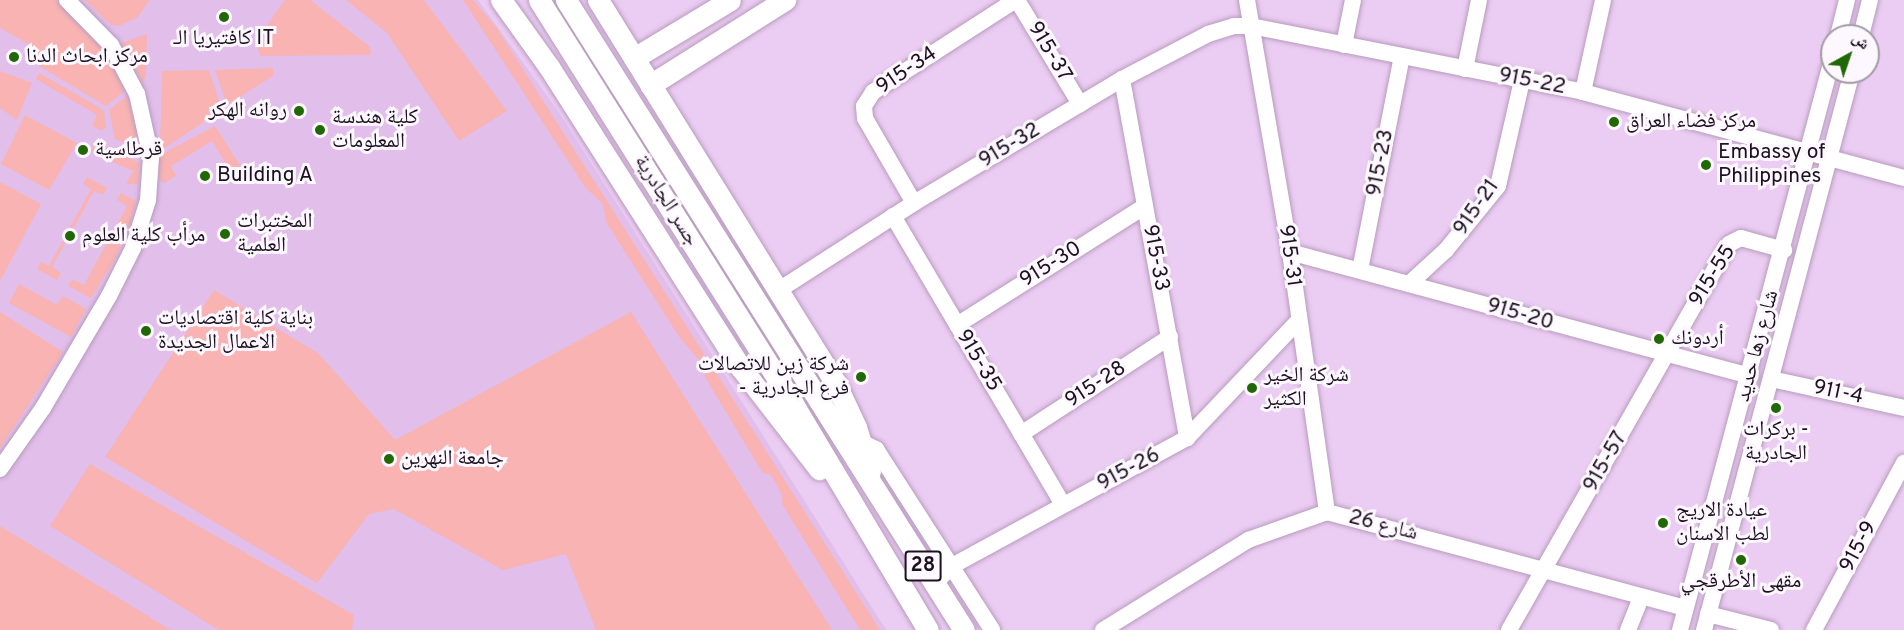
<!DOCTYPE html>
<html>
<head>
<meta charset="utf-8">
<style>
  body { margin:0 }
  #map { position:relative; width:1904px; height:630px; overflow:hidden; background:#ebccf2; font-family:Overpass,"Noto Naskh Arabic",sans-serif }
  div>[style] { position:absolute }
  .built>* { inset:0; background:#e2beea }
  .green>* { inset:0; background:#f8b3b2 }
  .roads { filter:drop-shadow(0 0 2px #b89bbf) drop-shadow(0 0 2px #b89bbf) }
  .minor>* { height:16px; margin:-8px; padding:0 8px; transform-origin:8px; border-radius:8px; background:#fff }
  .major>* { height:21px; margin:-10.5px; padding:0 10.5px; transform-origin:10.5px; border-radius:10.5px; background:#fff }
  .dots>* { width:16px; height:16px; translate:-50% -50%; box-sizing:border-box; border:3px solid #fdf7ff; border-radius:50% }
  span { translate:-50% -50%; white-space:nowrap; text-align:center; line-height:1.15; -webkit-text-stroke:6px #fdf7ff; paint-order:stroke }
  .shield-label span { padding:2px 4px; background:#fdf7ff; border:2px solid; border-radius:4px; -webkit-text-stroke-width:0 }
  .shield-label { font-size:20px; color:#1c121f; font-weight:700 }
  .poi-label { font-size:21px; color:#1c121f }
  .left { translate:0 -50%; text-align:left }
  .right { translate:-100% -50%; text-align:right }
  .street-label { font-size:21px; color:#1c121f }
  .north { position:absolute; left:1820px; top:24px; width:60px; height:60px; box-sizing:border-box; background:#fdf7ff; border:2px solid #a39ba5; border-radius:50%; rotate:40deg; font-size:16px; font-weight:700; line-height:24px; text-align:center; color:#1c121f }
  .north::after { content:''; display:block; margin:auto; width:21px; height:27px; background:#1f6803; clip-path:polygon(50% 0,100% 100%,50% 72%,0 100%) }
</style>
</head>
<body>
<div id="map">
  <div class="built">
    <i style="clip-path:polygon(0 0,478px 0,560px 114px,886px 630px,0 630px)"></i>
  </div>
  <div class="green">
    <i style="clip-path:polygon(0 0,56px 0,79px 19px,111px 58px,127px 89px,106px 106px,39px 66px,42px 61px,33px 56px,37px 49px,0 28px)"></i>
    <i style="clip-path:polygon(85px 0,150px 0,137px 18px,119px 26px,111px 25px)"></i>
    <i style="clip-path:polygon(285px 0,310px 0,370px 47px,371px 55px,260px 56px,256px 41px)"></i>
    <i style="clip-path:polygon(346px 0,424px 0,507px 111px,459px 141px,387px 33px)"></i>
    <i style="clip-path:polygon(463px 0,473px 0,496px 27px,880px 630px,860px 630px,782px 504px,782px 495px,771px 475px,762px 472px,705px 377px,706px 368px,680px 338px,606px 222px,603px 204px,585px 187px)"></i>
    <i style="clip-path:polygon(147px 34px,146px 75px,143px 83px,121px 43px)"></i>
    <i style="clip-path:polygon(273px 68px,273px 76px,227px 105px,215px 70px)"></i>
    <i style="clip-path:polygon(209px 70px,222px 110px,160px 151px,162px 71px)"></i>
    <i style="clip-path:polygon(0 71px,32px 83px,17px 120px,0 108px)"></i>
    <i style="clip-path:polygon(39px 73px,104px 110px,106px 127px,101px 131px,92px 125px,97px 115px,36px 79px)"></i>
    <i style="clip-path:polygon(128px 95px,138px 136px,139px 148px,115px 139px,109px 110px)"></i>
    <i style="clip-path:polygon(25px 115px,77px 143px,49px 190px,1px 164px)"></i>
    <i style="clip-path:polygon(215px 126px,243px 170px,233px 175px,212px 141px,171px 166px,176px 176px,164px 183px,158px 178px,158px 156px)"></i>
    <i style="clip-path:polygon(96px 141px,139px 163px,138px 184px,126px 184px,133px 171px,90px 152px)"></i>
    <i style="clip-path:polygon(87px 177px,107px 188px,103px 195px,94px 191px,52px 267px,61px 273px,57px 280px,37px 269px,41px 262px,49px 266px,91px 189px,83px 184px)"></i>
    <i style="clip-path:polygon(0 182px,41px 204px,0 281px)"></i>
    <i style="clip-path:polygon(121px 193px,136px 201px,131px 221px,114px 261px,91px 298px,68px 286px,72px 279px,84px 285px,127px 206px,117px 200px)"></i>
    <i style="clip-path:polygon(19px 284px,57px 305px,63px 296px,86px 309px,71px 337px,9px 303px)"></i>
    <i style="clip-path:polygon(214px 290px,319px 354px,395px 440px,631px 312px,832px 630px,596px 630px,566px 554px,503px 570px,394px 509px,369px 514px,317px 583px,105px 457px)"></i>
    <i style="clip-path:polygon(0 312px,63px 352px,0 448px)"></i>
    <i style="clip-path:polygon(90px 464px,354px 615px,352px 630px,219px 630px,50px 526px)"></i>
    <i style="clip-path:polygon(0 526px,171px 630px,0 630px)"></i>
  </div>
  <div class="roads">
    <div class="minor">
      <i style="left:1017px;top:0;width:122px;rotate:58.8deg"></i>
      <i style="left:1247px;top:0;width:256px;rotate:80.3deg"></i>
      <i style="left:1290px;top:252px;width:263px;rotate:81.9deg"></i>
      <i style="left:1838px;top:36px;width:37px;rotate:-76deg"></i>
      <i style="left:1861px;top:36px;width:37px;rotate:-76deg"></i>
      <i style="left:1344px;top:45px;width:46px;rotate:-78.7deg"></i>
      <i style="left:1465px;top:69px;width:70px;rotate:-78.5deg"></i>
      <i style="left:1122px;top:79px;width:365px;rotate:79.7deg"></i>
      <i style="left:1583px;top:92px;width:94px;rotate:-77.7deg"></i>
      <i style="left:914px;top:203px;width:98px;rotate:-120deg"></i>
      <i style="left:865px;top:118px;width:12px;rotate:-95deg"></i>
      <i style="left:864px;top:106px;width:17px;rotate:-57deg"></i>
      <i style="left:873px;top:92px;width:170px;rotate:-32.8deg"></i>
      <i style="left:893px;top:216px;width:335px;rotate:59.5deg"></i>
      <i style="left:1290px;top:252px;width:477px;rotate:15.1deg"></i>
      <i style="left:1360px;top:270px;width:218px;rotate:-78.9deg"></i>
      <i style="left:1409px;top:284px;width:50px;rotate:-42.6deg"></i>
      <i style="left:1446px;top:250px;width:82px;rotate:-50.9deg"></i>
      <i style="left:1498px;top:186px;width:109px;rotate:-77.2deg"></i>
      <i style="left:779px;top:290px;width:161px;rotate:-32.8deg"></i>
      <i style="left:914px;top:203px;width:242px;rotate:-30.8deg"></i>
      <i style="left:1122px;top:79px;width:97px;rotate:-27.6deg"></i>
      <i style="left:1208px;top:34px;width:27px;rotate:-17deg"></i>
      <i style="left:1234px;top:26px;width:17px"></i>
      <i style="left:1251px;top:26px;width:338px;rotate:11.2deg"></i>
      <i style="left:1583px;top:92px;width:332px;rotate:15deg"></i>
      <i style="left:957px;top:325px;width:222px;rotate:-32.3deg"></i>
      <i style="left:1771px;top:379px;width:136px;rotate:12.3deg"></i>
      <i style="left:1021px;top:434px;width:178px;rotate:-33.1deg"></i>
      <i style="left:861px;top:442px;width:17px;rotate:25deg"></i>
      <i style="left:876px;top:449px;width:215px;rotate:57.3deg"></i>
      <i style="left:0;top:469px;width:75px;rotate:-54.8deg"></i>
      <i style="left:43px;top:408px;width:130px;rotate:-59.5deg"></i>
      <i style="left:109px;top:296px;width:54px;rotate:-63.4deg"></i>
      <i style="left:133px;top:248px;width:50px;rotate:-72.6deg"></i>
      <i style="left:148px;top:200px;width:43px;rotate:-86deg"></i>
      <i style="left:151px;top:157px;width:65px;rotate:-102.5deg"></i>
      <i style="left:137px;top:94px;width:55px;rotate:-118deg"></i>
      <i style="left:111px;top:45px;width:63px;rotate:-134.4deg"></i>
      <i style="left:934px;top:584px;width:25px;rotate:-45deg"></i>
      <i style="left:952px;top:566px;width:268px;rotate:-28.6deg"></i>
      <i style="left:1187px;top:438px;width:161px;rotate:-46.5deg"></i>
      <i style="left:1708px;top:614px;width:65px;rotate:14.3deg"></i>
      <i style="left:1103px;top:630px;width:171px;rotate:-31.8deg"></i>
      <i style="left:1248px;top:540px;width:84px;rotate:-19.5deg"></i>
      <i style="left:1327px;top:512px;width:371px;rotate:15deg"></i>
      <i style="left:1509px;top:630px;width:444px;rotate:-60.3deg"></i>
      <i style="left:1729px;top:244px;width:13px;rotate:-27deg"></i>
      <i style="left:1741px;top:238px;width:45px;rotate:15.6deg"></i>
      <i style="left:1628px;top:630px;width:35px;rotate:-68deg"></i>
      <i style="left:1680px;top:630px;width:590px;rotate:-75.07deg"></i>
      <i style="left:1704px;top:630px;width:577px;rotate:-75.15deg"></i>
      <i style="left:1814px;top:630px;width:190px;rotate:-61.7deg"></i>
    </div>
    <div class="major">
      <i style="left:501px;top:0;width:82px;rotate:54.4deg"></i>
      <i style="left:549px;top:67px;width:357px;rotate:57.5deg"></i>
      <i style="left:741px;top:368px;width:128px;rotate:52.3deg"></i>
      <i style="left:539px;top:0;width:475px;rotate:57.8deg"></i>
      <i style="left:792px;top:402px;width:265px;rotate:59.2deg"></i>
      <i style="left:566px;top:0;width:745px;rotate:57.72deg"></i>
      <i style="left:598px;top:0;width:447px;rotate:58.2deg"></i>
      <i style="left:834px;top:380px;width:52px;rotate:64.9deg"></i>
      <i style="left:856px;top:427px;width:47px;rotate:72.7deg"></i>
      <i style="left:634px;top:58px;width:112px;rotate:-31.1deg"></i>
      <i style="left:650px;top:85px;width:160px;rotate:-32.2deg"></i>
    </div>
  </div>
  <div class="dots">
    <i style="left:224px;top:17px;background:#1f6803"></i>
    <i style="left:14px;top:57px;background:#1f6803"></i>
    <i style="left:299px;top:111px;background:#1f6803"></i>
    <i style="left:1614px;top:122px;background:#1f6803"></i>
    <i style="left:320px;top:130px;background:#1f6803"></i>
    <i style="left:83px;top:150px;background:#1f6803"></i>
    <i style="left:1706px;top:165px;background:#1f6803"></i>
    <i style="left:205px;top:176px;background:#1f6803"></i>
    <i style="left:225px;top:234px;background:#1f6803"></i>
    <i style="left:70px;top:236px;background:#1f6803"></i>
    <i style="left:146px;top:331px;background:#1f6803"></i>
    <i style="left:1659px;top:339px;background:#1f6803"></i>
    <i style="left:861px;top:377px;background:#1f6803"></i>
    <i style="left:1252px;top:388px;background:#1f6803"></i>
    <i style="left:1776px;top:408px;background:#1f6803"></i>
    <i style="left:389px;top:459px;background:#1f6803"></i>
    <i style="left:1663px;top:523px;background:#1f6803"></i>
    <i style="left:1741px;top:560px;background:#1f6803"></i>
  </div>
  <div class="shield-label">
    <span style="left:923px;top:566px">28</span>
  </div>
  <div class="poi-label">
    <span style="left:224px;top:39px">كافتيريا الـ IT</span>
    <span class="left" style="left:26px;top:57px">مركز ابحاث الدنا</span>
    <span class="right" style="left:287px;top:111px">روانه الهكر</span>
    <span class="left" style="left:332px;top:130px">كلية هندسة<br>المعلومات</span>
    <span class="left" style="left:1626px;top:122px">مركز فضاء العراق</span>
    <span class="left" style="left:95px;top:150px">قرطاسية</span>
    <span class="left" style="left:1718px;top:165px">Embassy of<br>Philippines</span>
    <span class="left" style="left:217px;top:176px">Building A</span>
    <span class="left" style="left:237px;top:234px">المختبرات<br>العلمية</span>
    <span class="left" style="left:82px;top:236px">مرأب كلية العلوم</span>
    <span class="left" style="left:158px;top:331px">بناية كلية اقتصاديات<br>الاعمال الجديدة</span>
    <span class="left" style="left:1671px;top:339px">أردونك</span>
    <span class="right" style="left:849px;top:377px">شركة زين للاتصالات<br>- فرع الجادرية</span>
    <span class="left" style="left:1264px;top:388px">شركة الخير<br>الكثير</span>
    <span style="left:1776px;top:442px">بركرات -<br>الجادرية</span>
    <span class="left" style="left:401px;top:459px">جامعة النهرين</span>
    <span class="left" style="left:1676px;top:523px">عيادة الاريج<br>لطب الاسنان</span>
    <span style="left:1741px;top:582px">مقهى الأطرقجي</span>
  </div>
  <div class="street-label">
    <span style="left:1049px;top:52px;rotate:59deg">915-37</span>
    <span style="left:907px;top:71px;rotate:-34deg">915-34</span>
    <span style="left:1532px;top:82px;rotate:11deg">915-22</span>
    <span style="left:1010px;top:146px;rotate:-31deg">915-32</span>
    <span style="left:1381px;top:163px;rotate:-79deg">915-23</span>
    <span style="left:666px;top:201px;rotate:58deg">جسر الجادرية</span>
    <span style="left:1477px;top:208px;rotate:-55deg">915-21</span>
    <span style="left:1289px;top:256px;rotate:82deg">915-31</span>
    <span style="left:1155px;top:258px;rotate:79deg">915-33</span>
    <span style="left:1051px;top:265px;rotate:-32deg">915-30</span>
    <span style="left:1713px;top:276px;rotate:-58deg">915-55</span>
    <span style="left:1520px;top:315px;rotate:16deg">915-20</span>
    <span style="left:1758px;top:346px;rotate:-75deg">شارع زها حديد</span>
    <span style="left:978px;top:361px;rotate:59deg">915-35</span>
    <span style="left:1096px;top:385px;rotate:-33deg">915-28</span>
    <span style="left:1838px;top:393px;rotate:12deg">911-4</span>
    <span style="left:1606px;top:462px;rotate:-60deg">915-57</span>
    <span style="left:1129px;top:470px;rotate:-28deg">915-26</span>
    <span style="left:1383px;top:526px;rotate:14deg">شارع 26</span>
    <span style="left:1859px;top:547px;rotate:-62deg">915-9</span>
  </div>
  <div class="north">ش</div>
</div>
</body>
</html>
